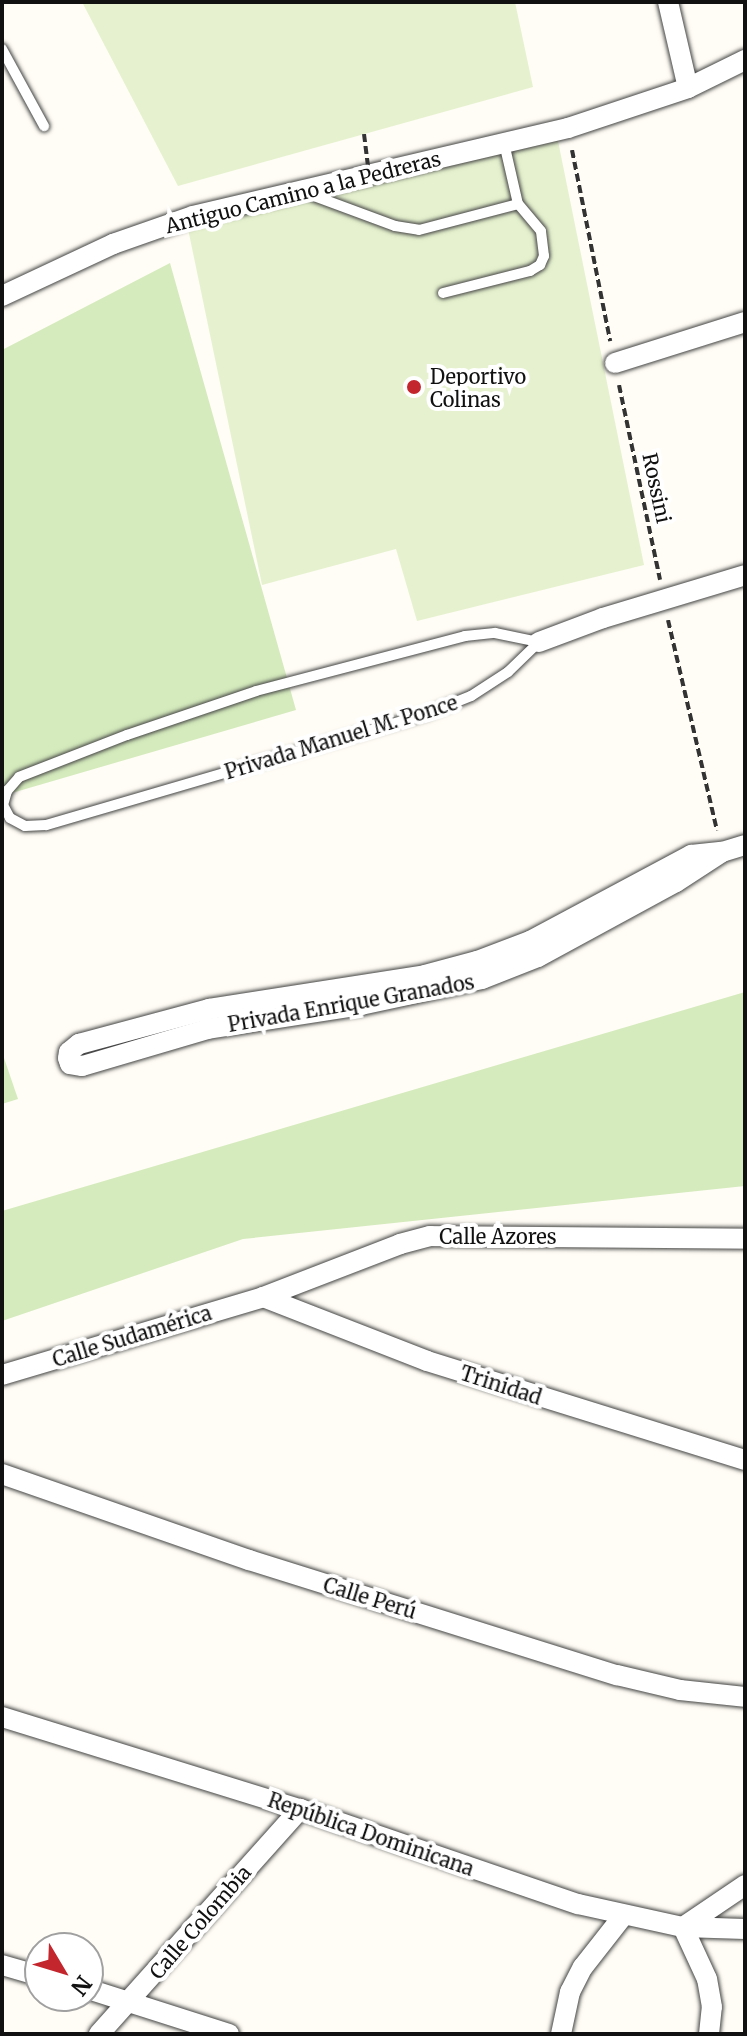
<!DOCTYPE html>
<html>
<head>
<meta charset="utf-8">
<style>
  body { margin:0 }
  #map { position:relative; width:747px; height:2036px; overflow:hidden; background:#fffdf5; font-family:Merriweather,serif }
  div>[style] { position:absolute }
  .green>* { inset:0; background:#d5ebbd }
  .pitch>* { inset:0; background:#e6f2cf }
  .path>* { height:4px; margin-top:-2px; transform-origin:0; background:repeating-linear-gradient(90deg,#333 0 8px,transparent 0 12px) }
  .roads { filter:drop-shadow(0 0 2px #444) drop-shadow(0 0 2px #444) }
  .lane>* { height:10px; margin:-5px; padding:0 5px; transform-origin:5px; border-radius:5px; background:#fff }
  .street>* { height:20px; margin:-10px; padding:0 10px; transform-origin:10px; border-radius:10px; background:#fff }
  .path-bridge>* { height:4px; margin-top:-2px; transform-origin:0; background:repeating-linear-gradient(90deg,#333 0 8px,transparent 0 12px) }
  .dots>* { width:22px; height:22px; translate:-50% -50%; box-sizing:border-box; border:4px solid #fff; border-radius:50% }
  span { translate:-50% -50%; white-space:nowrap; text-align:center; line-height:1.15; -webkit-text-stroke:8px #fff; paint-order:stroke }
  .street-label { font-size:20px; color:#111 }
  .poi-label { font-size:20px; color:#111 }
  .left { translate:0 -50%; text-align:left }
  .frame { position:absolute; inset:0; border:4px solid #111; pointer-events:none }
  .north { position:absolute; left:24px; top:1932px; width:80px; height:80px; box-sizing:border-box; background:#fff; border:2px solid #a0a0a0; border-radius:50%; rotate:128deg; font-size:22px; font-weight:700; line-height:32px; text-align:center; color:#111 }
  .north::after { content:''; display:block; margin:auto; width:28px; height:36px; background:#c4262e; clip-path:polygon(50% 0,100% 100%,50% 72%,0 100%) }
</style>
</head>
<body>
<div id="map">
  <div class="green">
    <i style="clip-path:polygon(170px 263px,296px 710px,5px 795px,2px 803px,2px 350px)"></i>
    <i style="clip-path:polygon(745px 992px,745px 1186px,243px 1239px,2px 1321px,2px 1211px)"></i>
    <i style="clip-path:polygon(4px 1058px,18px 1099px,2px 1104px,2px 1059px)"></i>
  </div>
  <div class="pitch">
    <i style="clip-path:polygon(82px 2px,515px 2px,533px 87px,178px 186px)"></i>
    <i style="clip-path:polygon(557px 136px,644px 565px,417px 621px,396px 549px,262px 585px,187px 224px)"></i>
  </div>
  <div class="path">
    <i style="left:572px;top:150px;width:195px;rotate:78.7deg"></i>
    <i style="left:619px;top:385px;width:199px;rotate:78.1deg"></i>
    <i style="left:668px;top:620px;width:216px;rotate:76.9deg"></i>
  </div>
  <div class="roads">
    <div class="lane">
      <i style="left:2px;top:49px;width:88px;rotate:61.4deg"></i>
      <i style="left:306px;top:193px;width:95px;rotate:20.3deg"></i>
      <i style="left:395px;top:226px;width:24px;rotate:9deg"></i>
      <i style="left:419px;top:230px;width:102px;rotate:-14.7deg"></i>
      <i style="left:443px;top:293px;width:90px;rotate:-14.2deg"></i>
      <i style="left:530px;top:271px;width:12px;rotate:-31deg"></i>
      <i style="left:540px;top:265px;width:10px;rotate:-66deg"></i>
      <i style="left:544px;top:256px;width:25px;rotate:-97deg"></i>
      <i style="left:541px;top:231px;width:35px;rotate:-130deg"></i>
      <i style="left:518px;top:204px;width:63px;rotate:-102.9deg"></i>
      <i style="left:495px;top:633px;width:45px;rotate:11.6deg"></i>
      <i style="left:539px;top:642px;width:43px;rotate:135.9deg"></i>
      <i style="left:508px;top:672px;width:44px;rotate:147deg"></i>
      <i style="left:471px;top:696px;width:48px;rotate:158.2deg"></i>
      <i style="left:426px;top:714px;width:396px;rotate:163.7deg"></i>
      <i style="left:46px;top:825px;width:21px;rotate:177deg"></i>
      <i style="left:25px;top:826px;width:17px;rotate:-152deg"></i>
      <i style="left:10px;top:818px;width:15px;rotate:-118deg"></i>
      <i style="left:3px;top:805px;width:15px;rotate:-74deg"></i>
      <i style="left:7px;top:791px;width:18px;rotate:-49deg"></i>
      <i style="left:19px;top:777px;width:116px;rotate:-21.3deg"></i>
      <i style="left:127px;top:735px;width:136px;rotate:-18.8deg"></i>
      <i style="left:256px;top:691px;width:216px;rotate:-14.7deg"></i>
      <i style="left:465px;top:636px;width:30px;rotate:-6deg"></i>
    </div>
    <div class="street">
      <i style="left:668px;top:2px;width:88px;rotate:76.9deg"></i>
      <i style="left:2px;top:296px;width:123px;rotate:-25.1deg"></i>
      <i style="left:113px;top:244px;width:85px;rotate:-19.3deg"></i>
      <i style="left:193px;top:216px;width:385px;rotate:-13.2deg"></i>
      <i style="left:568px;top:128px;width:126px;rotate:-18.4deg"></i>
      <i style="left:688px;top:88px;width:64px;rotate:-26.2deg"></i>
      <i style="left:615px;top:363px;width:136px;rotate:-17.5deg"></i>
      <i style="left:539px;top:642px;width:68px;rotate:-20.6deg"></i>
      <i style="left:603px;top:618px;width:148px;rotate:-16.8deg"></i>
      <i style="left:722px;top:852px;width:55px;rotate:146.9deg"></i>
      <i style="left:676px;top:882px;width:157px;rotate:151.5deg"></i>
      <i style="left:538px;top:957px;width:60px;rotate:158.6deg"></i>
      <i style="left:482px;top:979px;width:124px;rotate:167.9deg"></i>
      <i style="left:361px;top:1005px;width:155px;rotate:171.1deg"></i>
      <i style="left:208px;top:1029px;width:131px;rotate:163.6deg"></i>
      <i style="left:82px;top:1066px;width:12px;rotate:-171deg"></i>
      <i style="left:70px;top:1064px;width:6px;rotate:-108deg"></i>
      <i style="left:68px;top:1058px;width:6px;rotate:-81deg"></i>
      <i style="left:69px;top:1052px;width:13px;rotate:-39deg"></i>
      <i style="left:79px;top:1044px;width:135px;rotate:-15.1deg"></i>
      <i style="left:209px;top:1009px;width:219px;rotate:-8.9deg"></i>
      <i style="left:425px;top:975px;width:54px;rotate:-15.1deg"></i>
      <i style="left:477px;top:961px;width:57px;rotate:-20.7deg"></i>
      <i style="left:530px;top:941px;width:183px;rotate:-28.1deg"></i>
      <i style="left:691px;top:855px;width:31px;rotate:-6deg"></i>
      <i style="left:722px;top:852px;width:24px;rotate:-17deg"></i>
      <i style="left:263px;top:1297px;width:176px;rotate:21.3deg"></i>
      <i style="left:427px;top:1361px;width:333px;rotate:17.3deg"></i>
      <i style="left:2px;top:1375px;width:272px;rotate:-16.6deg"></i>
      <i style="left:263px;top:1297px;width:147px;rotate:-21.1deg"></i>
      <i style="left:400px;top:1244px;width:31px;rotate:-15deg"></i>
      <i style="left:430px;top:1236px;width:315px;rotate:0.5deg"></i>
      <i style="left:2px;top:1474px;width:262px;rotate:19.2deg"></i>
      <i style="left:249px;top:1560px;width:386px;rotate:17.4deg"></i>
      <i style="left:617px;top:1675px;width:65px;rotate:13.4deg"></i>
      <i style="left:680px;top:1690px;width:65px;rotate:6.1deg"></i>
      <i style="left:2px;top:1717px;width:312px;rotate:17.2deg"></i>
      <i style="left:300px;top:1809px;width:294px;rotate:18.9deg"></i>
      <i style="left:578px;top:1904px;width:107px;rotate:12.4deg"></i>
      <i style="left:683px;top:1927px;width:62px;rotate:1.8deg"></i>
      <i style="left:2px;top:1965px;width:40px;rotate:16deg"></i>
      <i style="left:88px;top:1989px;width:148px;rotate:17.7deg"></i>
      <i style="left:99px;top:2034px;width:302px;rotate:-48.2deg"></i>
      <i style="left:561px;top:2034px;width:43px;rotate:-77.9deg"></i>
      <i style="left:570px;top:1992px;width:28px;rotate:-63deg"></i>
      <i style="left:583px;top:1967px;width:65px;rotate:-51.9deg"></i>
      <i style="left:709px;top:2034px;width:27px;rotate:-84deg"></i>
      <i style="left:712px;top:2007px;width:28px;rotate:-100deg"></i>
      <i style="left:707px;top:1979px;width:57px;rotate:-114.8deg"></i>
      <i style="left:683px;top:1927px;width:75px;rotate:-34.1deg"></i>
    </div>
  </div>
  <div class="path-bridge">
    <i style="left:364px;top:134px;width:48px;rotate:82.9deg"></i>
  </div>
  <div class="dots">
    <i style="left:414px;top:387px;background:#c4262e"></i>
  </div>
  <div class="street-label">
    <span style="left:303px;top:192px;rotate:-14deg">Antiguo Camino a la Pedreras</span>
    <span style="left:657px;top:488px;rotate:78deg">Rossini</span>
    <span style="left:341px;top:737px;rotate:-17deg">Privada Manuel M. Ponce</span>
    <span style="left:351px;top:1003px;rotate:-10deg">Privada Enrique Granados</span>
    <span style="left:498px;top:1236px">Calle Azores</span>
    <span style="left:132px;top:1336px;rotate:-17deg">Calle Sudamérica</span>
    <span style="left:501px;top:1385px;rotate:18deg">Trinidad</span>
    <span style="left:370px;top:1598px;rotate:17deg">Calle Perú</span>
    <span style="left:371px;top:1834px;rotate:19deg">República Dominicana</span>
    <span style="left:200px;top:1922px;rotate:-49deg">Calle Colombia</span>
  </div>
  <div class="poi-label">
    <span class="left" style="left:430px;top:388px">Deportivo<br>Colinas</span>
  </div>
  <div class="frame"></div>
  <div class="north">N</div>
</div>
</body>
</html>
